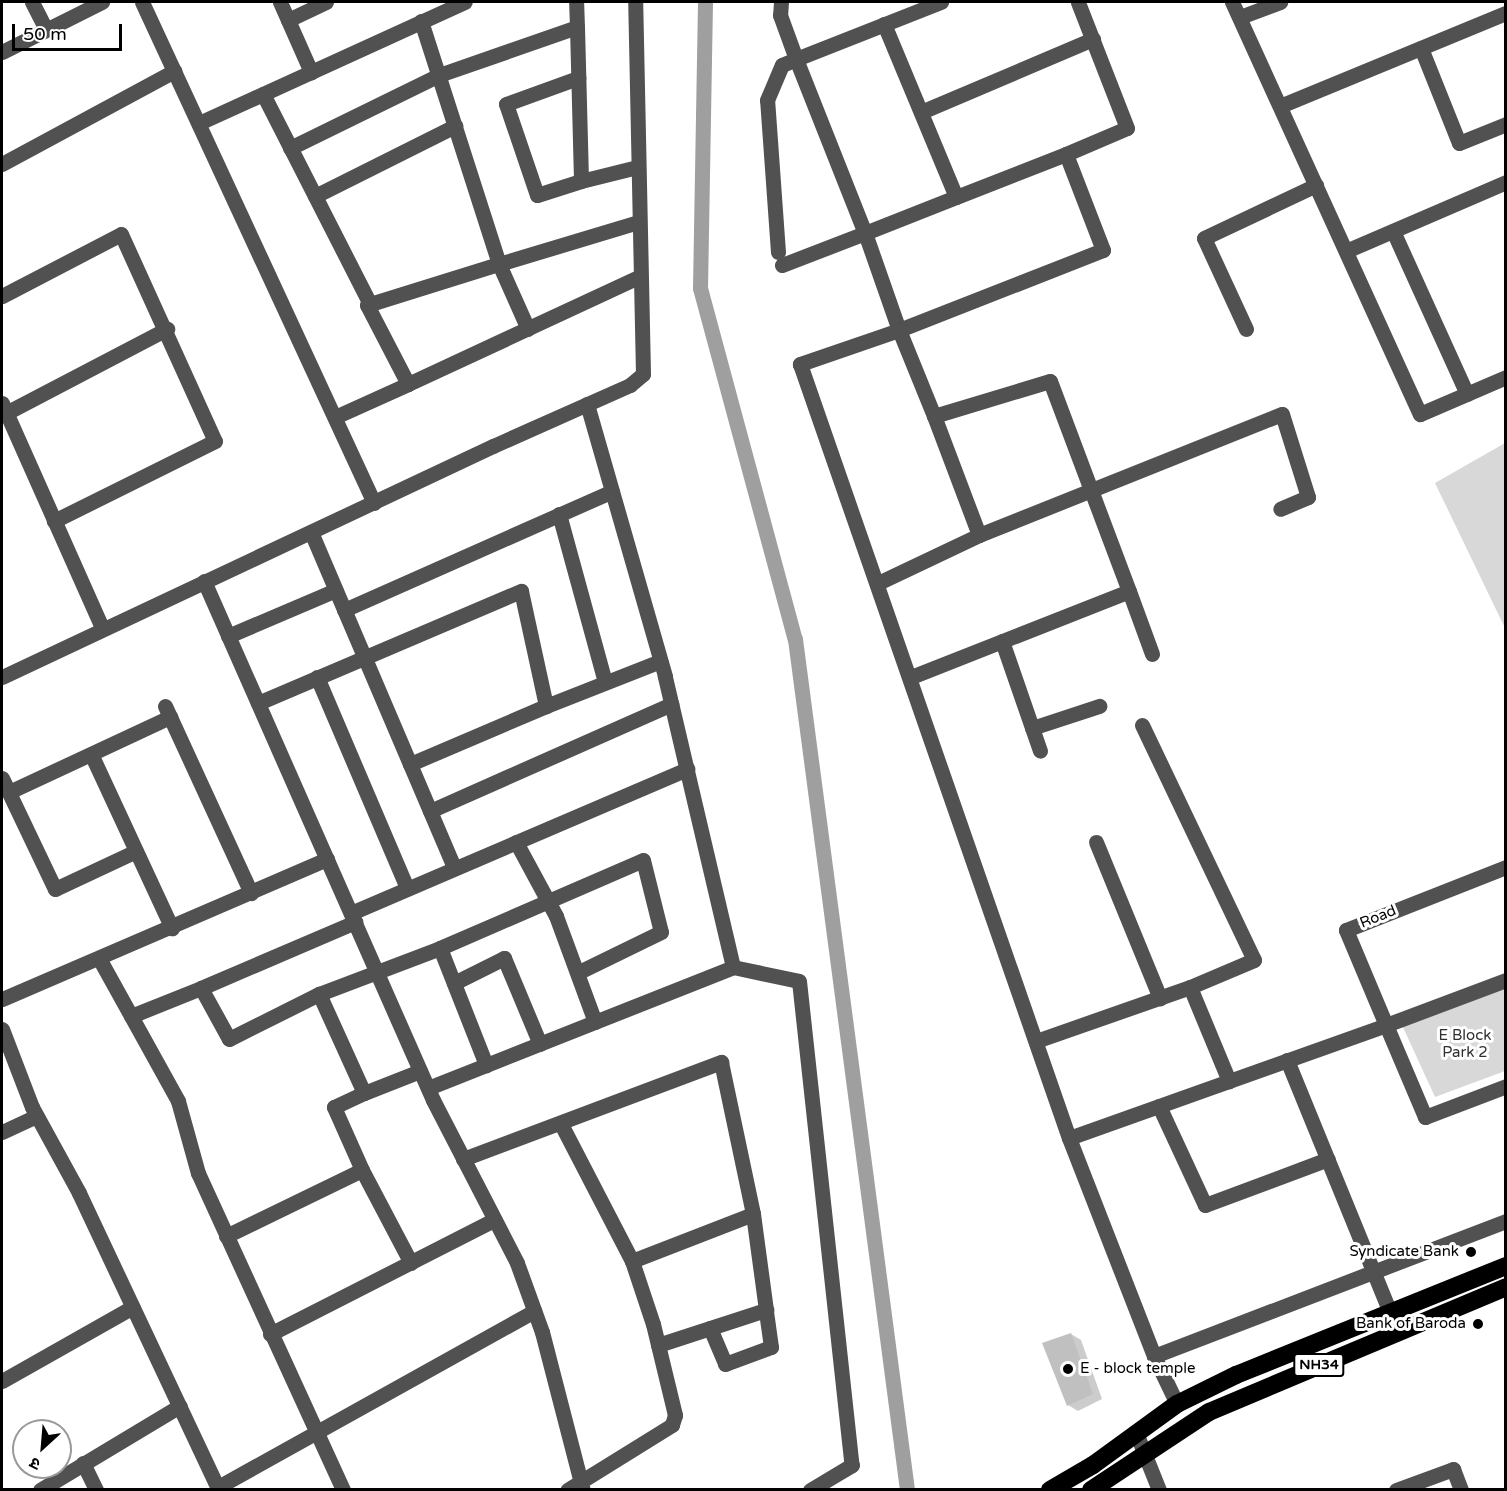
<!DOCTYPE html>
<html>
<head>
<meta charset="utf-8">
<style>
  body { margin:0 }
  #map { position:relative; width:1507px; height:1491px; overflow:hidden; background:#fff; font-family:"Varela Round","Noto Sans Devanagari",sans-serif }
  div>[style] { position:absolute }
  .green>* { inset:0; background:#d8d8d8 }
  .shadow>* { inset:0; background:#0003 }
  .canal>* { height:15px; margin:-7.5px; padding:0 7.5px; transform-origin:7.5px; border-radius:7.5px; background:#9f9f9f }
  .building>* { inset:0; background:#c0c0c0 }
  .minor>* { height:15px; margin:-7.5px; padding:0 7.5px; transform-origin:7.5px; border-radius:7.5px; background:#515151 }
  .highway>* { height:18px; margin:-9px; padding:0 9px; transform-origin:9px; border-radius:9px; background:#000 }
  .dots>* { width:16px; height:16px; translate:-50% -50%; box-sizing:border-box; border:3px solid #fff; border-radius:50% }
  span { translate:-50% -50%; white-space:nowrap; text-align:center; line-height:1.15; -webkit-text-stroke:6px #fff; paint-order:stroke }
  .shield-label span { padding:2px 4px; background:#fff; border:2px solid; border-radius:4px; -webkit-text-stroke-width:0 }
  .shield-label { font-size:14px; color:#000; font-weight:700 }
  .street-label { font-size:15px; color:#000 }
  .park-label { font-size:15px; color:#2f2f2f }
  .poi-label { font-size:15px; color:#000 }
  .right { translate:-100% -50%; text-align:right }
  .left { translate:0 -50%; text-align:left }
  .frame { position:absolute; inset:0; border:3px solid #000; pointer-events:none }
  .north { position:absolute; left:12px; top:1419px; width:60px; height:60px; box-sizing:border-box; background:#fff; border:2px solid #999; border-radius:50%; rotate:206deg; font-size:16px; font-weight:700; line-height:24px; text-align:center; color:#000 }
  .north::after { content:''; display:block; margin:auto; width:21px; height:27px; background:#000; clip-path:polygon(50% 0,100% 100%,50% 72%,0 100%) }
  .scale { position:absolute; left:12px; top:24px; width:110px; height:27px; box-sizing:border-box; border:3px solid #000; border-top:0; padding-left:8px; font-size:18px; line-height:21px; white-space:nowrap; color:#000; -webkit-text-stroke:4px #fff; paint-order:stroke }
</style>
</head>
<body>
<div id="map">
  <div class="green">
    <i style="clip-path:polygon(1505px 443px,1505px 628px,1435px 483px)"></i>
    <i style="clip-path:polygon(1505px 988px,1505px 1071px,1435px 1097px,1402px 1025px)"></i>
  </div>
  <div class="shadow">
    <i style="clip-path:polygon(1071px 1334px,1081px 1340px,1102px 1399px,1078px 1411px,1068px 1405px)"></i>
  </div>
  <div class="canal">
    <i style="left:705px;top:2px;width:286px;rotate:91deg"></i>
    <i style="left:700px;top:288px;width:364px;rotate:74.9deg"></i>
    <i style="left:795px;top:639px;width:858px;rotate:82.5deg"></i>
  </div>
  <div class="building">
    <i style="clip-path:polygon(1071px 1333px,1093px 1394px,1067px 1406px,1042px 1343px)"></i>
  </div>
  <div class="minor">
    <i style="left:32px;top:2px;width:31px;rotate:63deg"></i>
    <i style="left:142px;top:2px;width:552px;rotate:65.15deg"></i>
    <i style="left:280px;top:2px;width:77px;rotate:66.1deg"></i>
    <i style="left:781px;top:2px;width:13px;rotate:94deg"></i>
    <i style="left:780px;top:15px;width:47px;rotate:70deg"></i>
    <i style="left:796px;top:59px;width:156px;rotate:-21.5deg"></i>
    <i style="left:1232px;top:2px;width:453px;rotate:65.5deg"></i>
    <i style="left:1420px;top:414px;width:94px;rotate:-23.3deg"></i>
    <i style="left:1240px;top:17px;width:43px;rotate:-20.6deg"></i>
    <i style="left:288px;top:20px;width:42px;rotate:-25.3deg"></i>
    <i style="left:421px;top:21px;width:255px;rotate:72.2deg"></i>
    <i style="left:499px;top:264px;width:145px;rotate:-16.8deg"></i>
    <i style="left:884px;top:24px;width:187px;rotate:67.4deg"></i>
    <i style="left:577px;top:27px;width:154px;rotate:88.5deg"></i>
    <i style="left:581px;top:181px;width:46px;rotate:162.3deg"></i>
    <i style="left:537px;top:195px;width:96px;rotate:-108.8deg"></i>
    <i style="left:506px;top:104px;width:77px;rotate:-19.9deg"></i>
    <i style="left:1421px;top:48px;width:102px;rotate:68.2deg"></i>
    <i style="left:1459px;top:143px;width:51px;rotate:-22deg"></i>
    <i style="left:2px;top:52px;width:112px;rotate:-26.6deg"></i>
    <i style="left:263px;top:94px;width:236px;rotate:63deg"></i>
    <i style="left:1280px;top:106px;width:244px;rotate:-22.4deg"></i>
    <i style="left:921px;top:112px;width:187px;rotate:-23deg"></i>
    <i style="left:199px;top:123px;width:292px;rotate:-24.5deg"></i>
    <i style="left:290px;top:148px;width:166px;rotate:-26.1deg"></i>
    <i style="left:439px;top:75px;width:146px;rotate:-19.2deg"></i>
    <i style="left:577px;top:27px;width:25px;rotate:-92deg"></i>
    <i style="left:1066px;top:154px;width:66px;rotate:-23.1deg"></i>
    <i style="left:1127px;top:128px;width:135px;rotate:-111.3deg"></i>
    <i style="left:2px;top:164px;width:196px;rotate:-28.4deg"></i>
    <i style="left:581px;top:181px;width:58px;rotate:-14deg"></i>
    <i style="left:315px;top:196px;width:157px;rotate:-26.6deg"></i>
    <i style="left:1393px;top:231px;width:179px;rotate:65.6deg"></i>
    <i style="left:1346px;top:251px;width:174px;rotate:-23.3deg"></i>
    <i style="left:778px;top:252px;width:152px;rotate:-94.1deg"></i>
    <i style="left:767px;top:100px;width:38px;rotate:-67deg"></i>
    <i style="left:782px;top:65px;width:15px;rotate:-23deg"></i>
    <i style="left:796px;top:59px;width:187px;rotate:68.4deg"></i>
    <i style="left:865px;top:233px;width:103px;rotate:70.7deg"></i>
    <i style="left:899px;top:330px;width:219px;rotate:-21.4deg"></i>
    <i style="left:1103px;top:250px;width:103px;rotate:-111.1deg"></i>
    <i style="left:1066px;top:154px;width:118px;rotate:158.6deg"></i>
    <i style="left:956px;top:197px;width:98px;rotate:158.4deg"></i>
    <i style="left:865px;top:233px;width:89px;rotate:158.9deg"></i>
    <i style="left:2px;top:296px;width:134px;rotate:-27.5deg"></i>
    <i style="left:121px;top:234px;width:227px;rotate:65.6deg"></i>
    <i style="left:215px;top:441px;width:180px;rotate:153.6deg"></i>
    <i style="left:1246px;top:329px;width:100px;rotate:-114.8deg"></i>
    <i style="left:1204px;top:238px;width:124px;rotate:-25.3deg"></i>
    <i style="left:408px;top:384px;width:254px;rotate:-24.9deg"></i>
    <i style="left:2px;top:403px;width:246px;rotate:66deg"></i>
    <i style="left:6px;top:413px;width:182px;rotate:-27.6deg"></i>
    <i style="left:934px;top:416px;width:93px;rotate:-112.1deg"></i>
    <i style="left:899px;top:330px;width:105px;rotate:161deg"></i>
    <i style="left:800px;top:364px;width:819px;rotate:70.84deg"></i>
    <i style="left:1069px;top:1138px;width:234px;rotate:68.7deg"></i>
    <i style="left:1154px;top:1356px;width:53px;rotate:64.4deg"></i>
    <i style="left:335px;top:417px;width:80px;rotate:-24.3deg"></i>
    <i style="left:408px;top:384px;width:89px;rotate:-117.4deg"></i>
    <i style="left:367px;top:305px;width:138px;rotate:-17.3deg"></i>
    <i style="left:499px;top:264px;width:71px;rotate:66deg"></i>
    <i style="left:559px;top:514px;width:174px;rotate:74.7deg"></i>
    <i style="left:311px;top:532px;width:365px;rotate:66.9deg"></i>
    <i style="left:979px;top:535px;width:326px;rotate:-21.8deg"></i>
    <i style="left:1282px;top:414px;width:87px;rotate:72.6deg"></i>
    <i style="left:1308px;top:497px;width:30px;rotate:157deg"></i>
    <i style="left:204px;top:581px;width:567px;rotate:66.19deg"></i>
    <i style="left:433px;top:1100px;width:183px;rotate:62.7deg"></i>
    <i style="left:517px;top:1263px;width:73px;rotate:70.1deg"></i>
    <i style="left:542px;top:1332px;width:163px;rotate:75.5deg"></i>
    <i style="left:878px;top:583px;width:112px;rotate:-25.4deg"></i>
    <i style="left:979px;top:535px;width:127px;rotate:-110.7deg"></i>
    <i style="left:934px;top:416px;width:121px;rotate:-16.8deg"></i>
    <i style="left:1050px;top:381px;width:224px;rotate:69.4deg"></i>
    <i style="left:344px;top:610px;width:293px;rotate:-23.9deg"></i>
    <i style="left:228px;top:636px;width:117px;rotate:-23.1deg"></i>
    <i style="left:1002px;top:641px;width:116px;rotate:70.9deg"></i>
    <i style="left:2px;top:677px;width:543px;rotate:-25.2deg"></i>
    <i style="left:493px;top:446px;width:150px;rotate:-24deg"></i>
    <i style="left:630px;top:385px;width:17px;rotate:-40deg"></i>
    <i style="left:643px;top:374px;width:372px;rotate:-91.2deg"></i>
    <i style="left:317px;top:677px;width:229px;rotate:66.9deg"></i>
    <i style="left:911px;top:677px;width:234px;rotate:-21.5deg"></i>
    <i style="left:1129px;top:591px;width:67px;rotate:69.9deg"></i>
    <i style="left:258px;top:703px;width:286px;rotate:-23.1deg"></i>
    <i style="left:521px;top:591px;width:118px;rotate:77.7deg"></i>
    <i style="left:546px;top:706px;width:148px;rotate:156.9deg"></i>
    <i style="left:165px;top:706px;width:206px;rotate:65.3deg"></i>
    <i style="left:546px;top:706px;width:123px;rotate:-21.5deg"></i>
    <i style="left:1142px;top:725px;width:260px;rotate:64.5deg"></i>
    <i style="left:1254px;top:960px;width:69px;rotate:157.1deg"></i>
    <i style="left:1032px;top:728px;width:71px;rotate:-18.2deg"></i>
    <i style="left:92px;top:756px;width:190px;rotate:65.1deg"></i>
    <i style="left:2px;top:778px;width:123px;rotate:64.5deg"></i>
    <i style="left:55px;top:889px;width:89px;rotate:-25.1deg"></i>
    <i style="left:9px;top:792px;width:178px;rotate:-25deg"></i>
    <i style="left:430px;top:811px;width:264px;rotate:-23.9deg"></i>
    <i style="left:516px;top:842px;width:84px;rotate:61.6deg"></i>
    <i style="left:556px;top:916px;width:113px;rotate:69.8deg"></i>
    <i style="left:1096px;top:842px;width:169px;rotate:67.7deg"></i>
    <i style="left:1506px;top:867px;width:172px;rotate:158.5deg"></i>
    <i style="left:1346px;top:930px;width:103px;rotate:67.2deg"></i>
    <i style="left:1386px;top:1025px;width:128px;rotate:-20.6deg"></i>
    <i style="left:351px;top:913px;width:366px;rotate:-23.2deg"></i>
    <i style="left:440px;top:948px;width:126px;rotate:68.5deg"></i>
    <i style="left:100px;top:960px;width:161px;rotate:61deg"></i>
    <i style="left:178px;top:1101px;width:75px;rotate:74.5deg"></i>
    <i style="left:198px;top:1173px;width:349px;rotate:65.4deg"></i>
    <i style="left:733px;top:967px;width:67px;rotate:12deg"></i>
    <i style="left:799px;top:981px;width:487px;rotate:83.8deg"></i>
    <i style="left:852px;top:1465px;width:49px;rotate:149.2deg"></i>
    <i style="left:454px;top:983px;width:56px;rotate:-26.6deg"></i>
    <i style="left:504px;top:958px;width:93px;rotate:67.3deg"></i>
    <i style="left:201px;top:988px;width:168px;rotate:-23.2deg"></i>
    <i style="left:2px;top:999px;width:354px;rotate:-23.3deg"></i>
    <i style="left:131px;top:1016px;width:75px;rotate:-21.8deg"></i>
    <i style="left:201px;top:988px;width:58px;rotate:61.2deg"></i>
    <i style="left:229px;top:1039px;width:101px;rotate:-26.6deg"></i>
    <i style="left:2px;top:1029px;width:84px;rotate:69deg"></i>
    <i style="left:32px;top:1107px;width:98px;rotate:61.3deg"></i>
    <i style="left:79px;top:1193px;width:328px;rotate:64.8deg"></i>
    <i style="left:1036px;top:1041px;width:163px;rotate:-19.3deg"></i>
    <i style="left:1190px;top:987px;width:102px;rotate:67.5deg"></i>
    <i style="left:1287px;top:1060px;width:272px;rotate:67.8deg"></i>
    <i style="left:420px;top:1071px;width:60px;rotate:158.6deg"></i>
    <i style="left:364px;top:1093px;width:109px;rotate:-114.4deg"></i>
    <i style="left:319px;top:994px;width:129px;rotate:-20.8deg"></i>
    <i style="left:440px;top:948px;width:221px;rotate:-23.4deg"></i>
    <i style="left:643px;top:860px;width:74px;rotate:76deg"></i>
    <i style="left:661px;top:932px;width:93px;rotate:154deg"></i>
    <i style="left:428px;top:1088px;width:328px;rotate:-21.6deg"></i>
    <i style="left:733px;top:967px;width:299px;rotate:-103.2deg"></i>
    <i style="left:665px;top:676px;width:283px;rotate:-106deg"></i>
    <i style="left:1159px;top:1106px;width:109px;rotate:65.1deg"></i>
    <i style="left:1205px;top:1205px;width:131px;rotate:-20.5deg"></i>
    <i style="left:561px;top:1124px;width:154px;rotate:62.6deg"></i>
    <i style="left:632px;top:1261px;width:66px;rotate:71.6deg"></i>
    <i style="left:653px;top:1324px;width:94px;rotate:76.4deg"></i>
    <i style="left:675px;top:1415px;width:10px;rotate:107deg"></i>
    <i style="left:672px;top:1425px;width:123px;rotate:148.2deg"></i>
    <i style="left:2px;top:1132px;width:38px;rotate:-25deg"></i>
    <i style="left:1069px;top:1138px;width:337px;rotate:-19.6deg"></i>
    <i style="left:1386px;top:1025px;width:100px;rotate:67deg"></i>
    <i style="left:1425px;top:1117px;width:87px;rotate:-20.9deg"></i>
    <i style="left:463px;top:1159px;width:276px;rotate:-20.6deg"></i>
    <i style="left:721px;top:1062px;width:155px;rotate:78.1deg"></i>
    <i style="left:753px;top:1214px;width:130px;rotate:158.8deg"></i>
    <i style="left:362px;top:1170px;width:69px;rotate:-114deg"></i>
    <i style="left:334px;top:1107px;width:33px;rotate:-25deg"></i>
    <i style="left:226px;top:1236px;width:151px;rotate:-25.9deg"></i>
    <i style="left:362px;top:1170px;width:105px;rotate:62.2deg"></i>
    <i style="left:710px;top:1328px;width:39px;rotate:67deg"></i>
    <i style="left:725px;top:1364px;width:49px;rotate:-20.3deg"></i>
    <i style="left:771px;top:1347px;width:37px;rotate:-98deg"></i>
    <i style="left:270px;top:1334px;width:251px;rotate:-27deg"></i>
    <i style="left:658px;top:1345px;width:114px;rotate:-18deg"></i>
    <i style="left:766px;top:1310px;width:97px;rotate:-97.7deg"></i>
    <i style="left:1154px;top:1356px;width:377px;rotate:-21deg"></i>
    <i style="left:2px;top:1381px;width:150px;rotate:-29.5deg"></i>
    <i style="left:1137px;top:1435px;width:59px;rotate:68.2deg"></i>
    <i style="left:83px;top:1463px;width:30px;rotate:64deg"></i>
    <i style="left:218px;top:1487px;width:362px;rotate:-29.1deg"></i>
    <i style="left:40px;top:1490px;width:163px;rotate:-31deg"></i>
    <i style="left:1396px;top:1490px;width:61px;rotate:-20.2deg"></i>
    <i style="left:1453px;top:1469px;width:22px;rotate:69deg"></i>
  </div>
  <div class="highway">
    <i style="left:1050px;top:1490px;width:50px;rotate:-30.2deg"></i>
    <i style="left:1093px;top:1465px;width:104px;rotate:-36deg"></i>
    <i style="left:1177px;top:1404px;width:66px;rotate:-26.2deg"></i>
    <i style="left:1236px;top:1375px;width:291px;rotate:-22deg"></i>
    <i style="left:1091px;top:1490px;width:141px;rotate:-33.5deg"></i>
    <i style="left:1209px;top:1412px;width:322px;rotate:-22.8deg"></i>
  </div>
  <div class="dots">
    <i style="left:1471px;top:1252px;background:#000"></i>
    <i style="left:1478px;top:1324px;background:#000"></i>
    <i style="left:1068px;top:1369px;background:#000"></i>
  </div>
  <div class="shield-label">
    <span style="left:1319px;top:1365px">NH34</span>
  </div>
  <div class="street-label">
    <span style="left:1378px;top:917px;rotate:-22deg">Road</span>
  </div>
  <div class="park-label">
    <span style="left:1465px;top:1044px">E Block<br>Park 2</span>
  </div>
  <div class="poi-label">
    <span class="right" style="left:1459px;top:1252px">Syndicate Bank</span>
    <span class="right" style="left:1466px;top:1324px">Bank of Baroda</span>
    <span class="left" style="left:1080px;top:1369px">E - block temple</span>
  </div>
  <div class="frame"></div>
  <div class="north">उ</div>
  <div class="scale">50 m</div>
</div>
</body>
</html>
